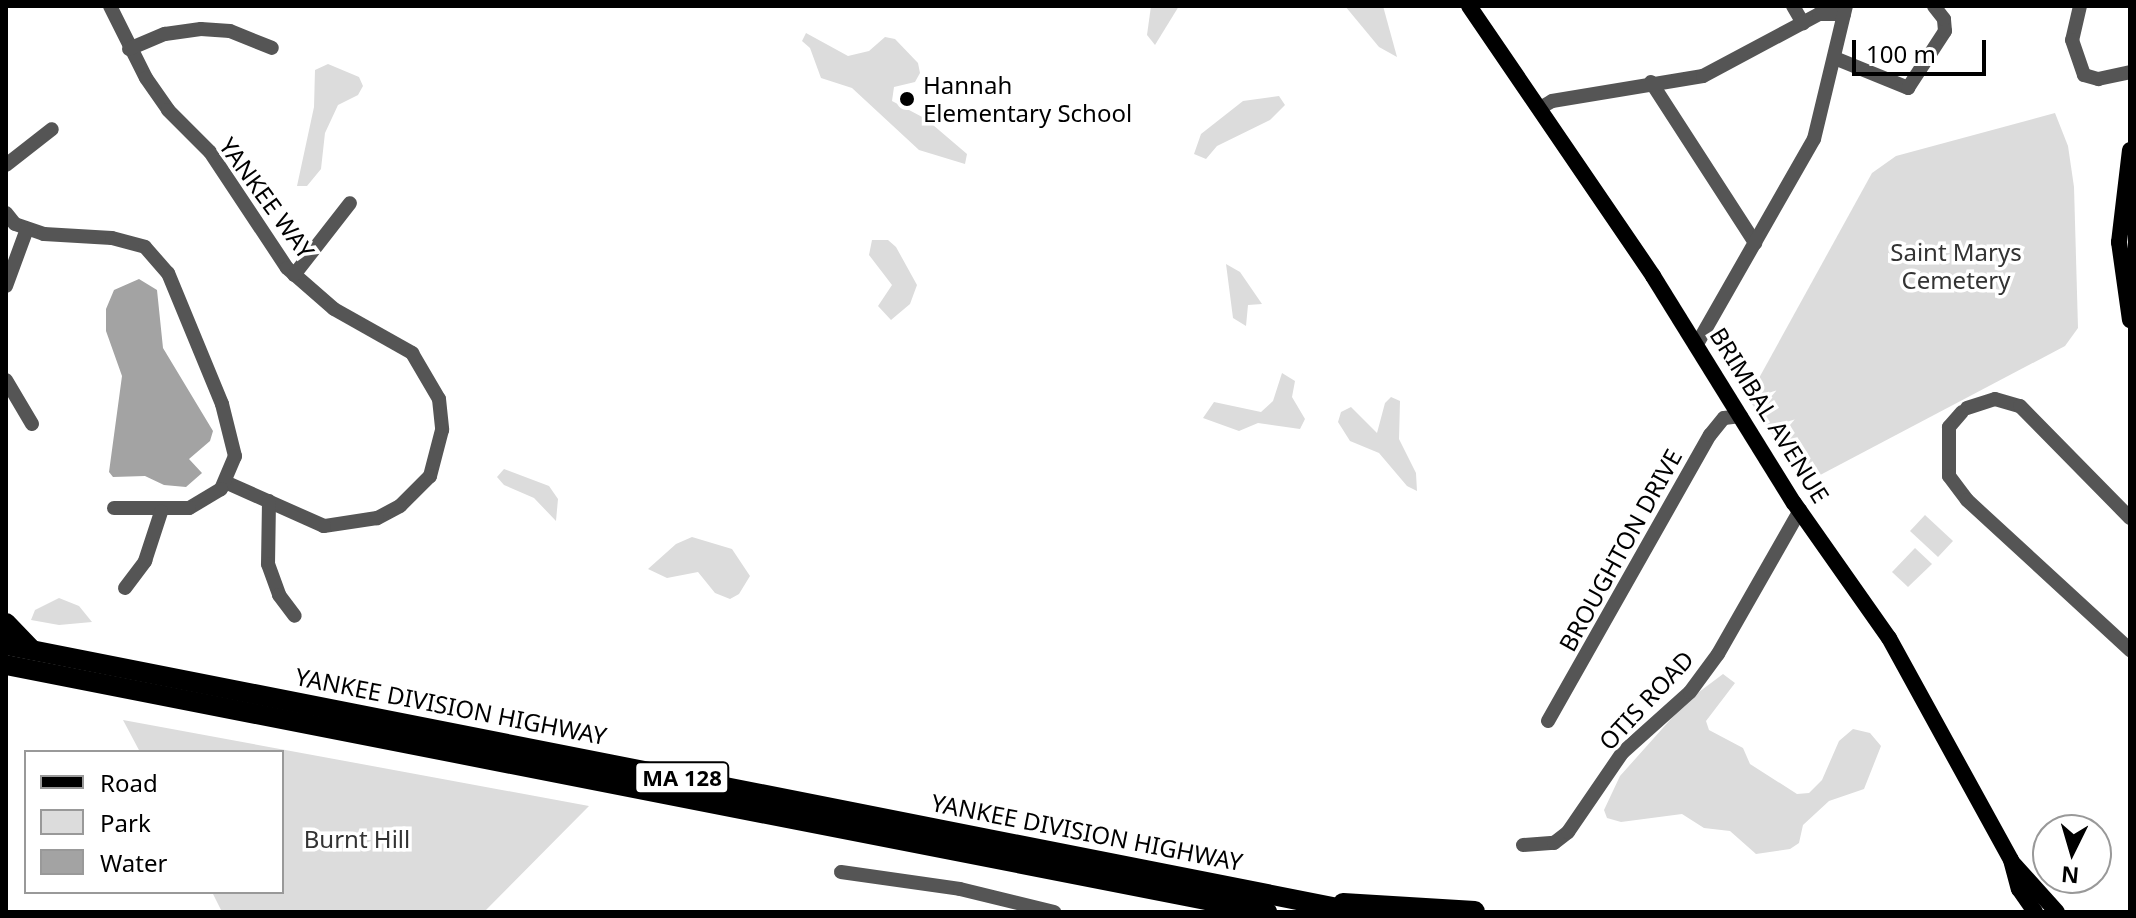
<!DOCTYPE html>
<html>
<head>
<meta charset="utf-8">
<style>
  body { margin:0 }
  #map { position:relative; width:2136px; height:918px; overflow:hidden; background:#fff; font-family:"Noto Sans",sans-serif }
  div>[style] { position:absolute }
  .green>* { inset:0; background:#dcdcdc }
  .water>* { inset:0; background:#a3a3a3 }
  .minor>* { height:14px; margin:-7px; padding:0 7px; transform-origin:7px; border-radius:7px; background:#555 }
  .major>* { height:16px; margin:-8px; padding:0 8px; transform-origin:8px; border-radius:8px; background:#000 }
  .highway>* { height:20px; margin:-10px; padding:0 10px; transform-origin:10px; border-radius:10px; background:#000 }
  .dots>* { width:22px; height:22px; translate:-50% -50%; box-sizing:border-box; border:4px solid #fff; border-radius:50% }
  span { translate:-50% -50%; white-space:nowrap; text-align:center; line-height:1.15; -webkit-text-stroke:7px #fff; paint-order:stroke }
  .shield-label span { padding:2px 6px; background:#fff; border:2px solid; border-radius:6px; -webkit-text-stroke-width:0 }
  .shield-label { font-size:22px; color:#000; font-weight:700 }
  .poi-label { font-size:24px; color:#000 }
  .left { translate:0 -50%; text-align:left }
  .street-label { font-size:24px; color:#000 }
  .park-label { font-size:24px; color:#333 }
  .frame { position:absolute; inset:0; border:8px solid #000; pointer-events:none }
  .legend { position:absolute; left:24px; top:750px; width:260px; height:144px; box-sizing:border-box; background:#fff; border:2px solid #999; margin:0; padding:10px 14px; list-style:none; font-size:24px; color:#000 }
  .legend li { display:flex; align-items:center; gap:16px; height:40px }
  .legend b { width:40px; border:2px solid #999 }
  .north { position:absolute; left:2032px; top:814px; width:80px; height:80px; box-sizing:border-box; background:#fff; border:2px solid #999; border-radius:50%; rotate:185deg; font-size:22px; font-weight:700; line-height:32px; text-align:center; color:#000 }
  .north::after { content:''; display:block; margin:auto; width:28px; height:36px; background:#000; clip-path:polygon(50% 0,100% 100%,50% 72%,0 100%) }
  .scale { position:absolute; left:1852px; top:40px; width:134px; height:36px; box-sizing:border-box; border:4px solid #000; border-top:0; padding-left:10px; font-size:24px; line-height:28px; white-space:nowrap; color:#000; -webkit-text-stroke:6px #fff; paint-order:stroke }
</style>
</head>
<body>
<div id="map">
  <div class="green">
    <i style="clip-path:polygon(1151px 6px,1179px 6px,1155px 45px,1147px 35px)"></i>
    <i style="clip-path:polygon(1345px 6px,1383px 6px,1397px 57px,1379px 47px)"></i>
    <i style="clip-path:polygon(806px 33px,848px 56px,869px 51px,885px 37px,895px 39px,918px 63px,920px 73px,915px 82px,894px 87px,892px 101px,926px 119px,967px 154px,965px 164px,919px 150px,852px 88px,821px 78px,810px 48px,802px 41px)"></i>
    <i style="clip-path:polygon(328px 64px,359px 77px,363px 86px,358px 95px,338px 105px,325px 133px,321px 169px,307px 186px,297px 186px,314px 107px,315px 70px)"></i>
    <i style="clip-path:polygon(1279px 96px,1285px 105px,1270px 120px,1217px 146px,1206px 159px,1194px 154px,1201px 134px,1243px 101px)"></i>
    <i style="clip-path:polygon(2055px 113px,2068px 146px,2074px 187px,2078px 328px,2065px 346px,1805px 483px,1748px 398px,1872px 173px,1896px 156px)"></i>
    <i style="clip-path:polygon(872px 240px,888px 240px,896px 247px,917px 285px,910px 304px,891px 320px,878px 306px,892px 285px,869px 255px)"></i>
    <i style="clip-path:polygon(1226px 264px,1240px 272px,1262px 304px,1248px 305px,1246px 326px,1233px 318px)"></i>
    <i style="clip-path:polygon(1282px 373px,1295px 381px,1292px 397px,1305px 419px,1300px 429px,1258px 423px,1239px 431px,1203px 418px,1214px 402px,1261px 412px,1273px 401px)"></i>
    <i style="clip-path:polygon(1391px 397px,1400px 401px,1399px 439px,1416px 473px,1417px 491px,1407px 486px,1379px 453px,1350px 441px,1338px 422px,1341px 412px,1351px 407px,1377px 433px,1385px 403px)"></i>
    <i style="clip-path:polygon(504px 469px,549px 486px,558px 499px,556px 521px,534px 498px,504px 485px,497px 477px)"></i>
    <i style="clip-path:polygon(1925px 515px,1953px 541px,1938px 557px,1910px 531px)"></i>
    <i style="clip-path:polygon(692px 537px,732px 549px,750px 576px,739px 594px,730px 599px,715px 593px,698px 572px,667px 578px,648px 569px,676px 544px)"></i>
    <i style="clip-path:polygon(1915px 548px,1932px 564px,1908px 587px,1892px 572px)"></i>
    <i style="clip-path:polygon(59px 598px,79px 606px,92px 622px,59px 625px,31px 620px,35px 610px)"></i>
    <i style="clip-path:polygon(1723px 674px,1735px 683px,1706px 721px,1709px 730px,1743px 748px,1750px 764px,1797px 794px,1809px 793px,1822px 780px,1839px 741px,1853px 729px,1870px 733px,1881px 746px,1864px 789px,1829px 801px,1803px 825px,1799px 843px,1790px 849px,1756px 854px,1730px 831px,1704px 828px,1682px 814px,1621px 822px,1607px 818px,1604px 810px,1620px 776px,1687px 701px)"></i>
    <i style="clip-path:polygon(123px 720px,589px 806px,484px 912px,222px 912px,212px 892px,282px 892px,282px 752px,140px 752px)"></i>
  </div>
  <div class="water">
    <i style="clip-path:polygon(139px 279px,157px 290px,163px 348px,213px 431px,210px 441px,189px 459px,202px 473px,186px 487px,164px 485px,145px 476px,113px 477px,109px 472px,122px 376px,106px 331px,106px 309px,114px 290px)"></i>
  </div>
  <div class="minor">
    <i style="left:110px;top:6px;width:80px;rotate:63.4deg"></i>
    <i style="left:146px;top:78px;width:39px;rotate:55deg"></i>
    <i style="left:168px;top:110px;width:59px;rotate:45deg"></i>
    <i style="left:210px;top:152px;width:139px;rotate:56.4deg"></i>
    <i style="left:287px;top:268px;width:62px;rotate:41.1deg"></i>
    <i style="left:334px;top:309px;width:90px;rotate:29.4deg"></i>
    <i style="left:412px;top:353px;width:53px;rotate:59.6deg"></i>
    <i style="left:439px;top:399px;width:31px;rotate:84deg"></i>
    <i style="left:442px;top:430px;width:48px;rotate:104.6deg"></i>
    <i style="left:430px;top:476px;width:42px;rotate:135deg"></i>
    <i style="left:400px;top:506px;width:26px;rotate:152deg"></i>
    <i style="left:377px;top:518px;width:54px;rotate:171.4deg"></i>
    <i style="left:324px;top:526px;width:108px;rotate:-156deg"></i>
    <i style="left:1793px;top:6px;width:20px;rotate:60deg"></i>
    <i style="left:2080px;top:6px;width:35px;rotate:103deg"></i>
    <i style="left:2072px;top:40px;width:37px;rotate:71deg"></i>
    <i style="left:2084px;top:75px;width:15px;rotate:16deg"></i>
    <i style="left:2098px;top:79px;width:33px;rotate:-12deg"></i>
    <i style="left:129px;top:49px;width:39px;rotate:-23deg"></i>
    <i style="left:165px;top:34px;width:36px;rotate:-8deg"></i>
    <i style="left:201px;top:29px;width:29px;rotate:4deg"></i>
    <i style="left:230px;top:31px;width:45px;rotate:22deg"></i>
    <i style="left:1837px;top:59px;width:77px;rotate:22.2deg"></i>
    <i style="left:1908px;top:88px;width:68px;rotate:-57deg"></i>
    <i style="left:1945px;top:31px;width:12px;rotate:-95deg"></i>
    <i style="left:1944px;top:19px;width:16px;rotate:-128deg"></i>
    <i style="left:1651px;top:82px;width:192px;rotate:57.1deg"></i>
    <i style="left:1540px;top:108px;width:14px;rotate:-30deg"></i>
    <i style="left:1552px;top:101px;width:153px;rotate:-9.4deg"></i>
    <i style="left:1703px;top:76px;width:132px;rotate:-28.1deg"></i>
    <i style="left:1819px;top:14px;width:25px"></i>
    <i style="left:6px;top:165px;width:58px;rotate:-38deg"></i>
    <i style="left:6px;top:213px;width:14px;rotate:51deg"></i>
    <i style="left:15px;top:224px;width:31px;rotate:19deg"></i>
    <i style="left:44px;top:234px;width:68px;rotate:3.4deg"></i>
    <i style="left:112px;top:238px;width:34px;rotate:15deg"></i>
    <i style="left:145px;top:247px;width:35px;rotate:49deg"></i>
    <i style="left:168px;top:273px;width:142px;rotate:67.6deg"></i>
    <i style="left:222px;top:404px;width:54px;rotate:76deg"></i>
    <i style="left:235px;top:456px;width:36px;rotate:113deg"></i>
    <i style="left:221px;top:489px;width:37px;rotate:149deg"></i>
    <i style="left:189px;top:508px;width:75px;rotate:180deg"></i>
    <i style="left:294px;top:275px;width:91px;rotate:-52.1deg"></i>
    <i style="left:6px;top:286px;width:61px;rotate:-69.8deg"></i>
    <i style="left:1697px;top:344px;width:236px;rotate:-60.3deg"></i>
    <i style="left:1814px;top:139px;width:137px;rotate:-76.5deg"></i>
    <i style="left:6px;top:380px;width:51px;rotate:59.4deg"></i>
    <i style="left:1967px;top:408px;width:29px;rotate:-18deg"></i>
    <i style="left:1995px;top:399px;width:26px;rotate:16deg"></i>
    <i style="left:2020px;top:406px;width:157px;rotate:45.5deg"></i>
    <i style="left:1962px;top:412px;width:20px;rotate:131deg"></i>
    <i style="left:1949px;top:427px;width:49px;rotate:90deg"></i>
    <i style="left:1949px;top:476px;width:30px;rotate:53deg"></i>
    <i style="left:1967px;top:500px;width:222px;rotate:42.6deg"></i>
    <i style="left:269px;top:501px;width:63px;rotate:90.9deg"></i>
    <i style="left:268px;top:564px;width:33px;rotate:70deg"></i>
    <i style="left:279px;top:595px;width:26px;rotate:53deg"></i>
    <i style="left:125px;top:588px;width:34px;rotate:-53deg"></i>
    <i style="left:145px;top:561px;width:52px;rotate:-71.9deg"></i>
    <i style="left:1548px;top:721px;width:329px;rotate:-60.5deg"></i>
    <i style="left:1710px;top:435px;width:22px;rotate:-51deg"></i>
    <i style="left:1724px;top:418px;width:17px;rotate:-7deg"></i>
    <i style="left:1523px;top:845px;width:31px;rotate:-4deg"></i>
    <i style="left:1554px;top:843px;width:18px;rotate:-38deg"></i>
    <i style="left:1568px;top:832px;width:96px;rotate:-55.6deg"></i>
    <i style="left:1622px;top:753px;width:91px;rotate:-41.9deg"></i>
    <i style="left:1690px;top:692px;width:47px;rotate:-53.6deg"></i>
    <i style="left:1718px;top:654px;width:166px;rotate:-60.3deg"></i>
    <i style="left:841px;top:872px;width:120px;rotate:8.1deg"></i>
    <i style="left:960px;top:889px;width:97px;rotate:13.7deg"></i>
  </div>
  <div class="major">
    <i style="left:1469px;top:6px;width:327px;rotate:55.7deg"></i>
    <i style="left:1653px;top:276px;width:267px;rotate:58.2deg"></i>
    <i style="left:1794px;top:503px;width:165px;rotate:54.9deg"></i>
    <i style="left:1889px;top:638px;width:253px;rotate:61.2deg"></i>
    <i style="left:2011px;top:860px;width:30px;rotate:75deg"></i>
    <i style="left:2019px;top:889px;width:28px;rotate:55deg"></i>
    <i style="left:2130px;top:150px;width:93px;rotate:96.8deg"></i>
    <i style="left:2119px;top:242px;width:79px;rotate:82deg"></i>
    <i style="left:2012px;top:862px;width:67px;rotate:48deg"></i>
  </div>
  <div class="highway">
    <i style="left:6px;top:623px;width:37px;rotate:46deg"></i>
    <i style="left:6px;top:645px;width:1378px;rotate:11.17deg"></i>
    <i style="left:6px;top:665px;width:1285px;rotate:11.08deg"></i>
    <i style="left:1343px;top:903px;width:132px;rotate:3.5deg"></i>
  </div>
  <div class="dots">
    <i style="left:907px;top:99px;background:#000"></i>
  </div>
  <div class="shield-label">
    <span style="left:682px;top:778px">MA 128</span>
  </div>
  <div class="poi-label">
    <span class="left" style="left:923px;top:99px">Hannah<br>Elementary School</span>
  </div>
  <div class="street-label">
    <span style="left:267px;top:198px;rotate:54deg">YANKEE WAY</span>
    <span style="left:1770px;top:415px;rotate:58deg">BRIMBAL AVENUE</span>
    <span style="left:1620px;top:550px;rotate:-61deg">BROUGHTON DRIVE</span>
    <span style="left:1646px;top:700px;rotate:-47deg">OTIS ROAD</span>
    <span style="left:451px;top:706px;rotate:11deg">YANKEE DIVISION HIGHWAY</span>
    <span style="left:1087px;top:832px;rotate:11deg">YANKEE DIVISION HIGHWAY</span>
  </div>
  <div class="park-label">
    <span style="left:1956px;top:266px">Saint Marys<br>Cemetery</span>
    <span style="left:357px;top:839px">Burnt Hill</span>
  </div>
  <div class="frame"></div>
  <ul class="legend">
  <li><b style="height:10px;background:#000"></b>Road</li>
  <li><b style="height:22px;background:#dcdcdc"></b>Park</li>
  <li><b style="height:22px;background:#a3a3a3"></b>Water</li>
  </ul>
  <div class="north">N</div>
  <div class="scale">100 m</div>
</div>
</body>
</html>
